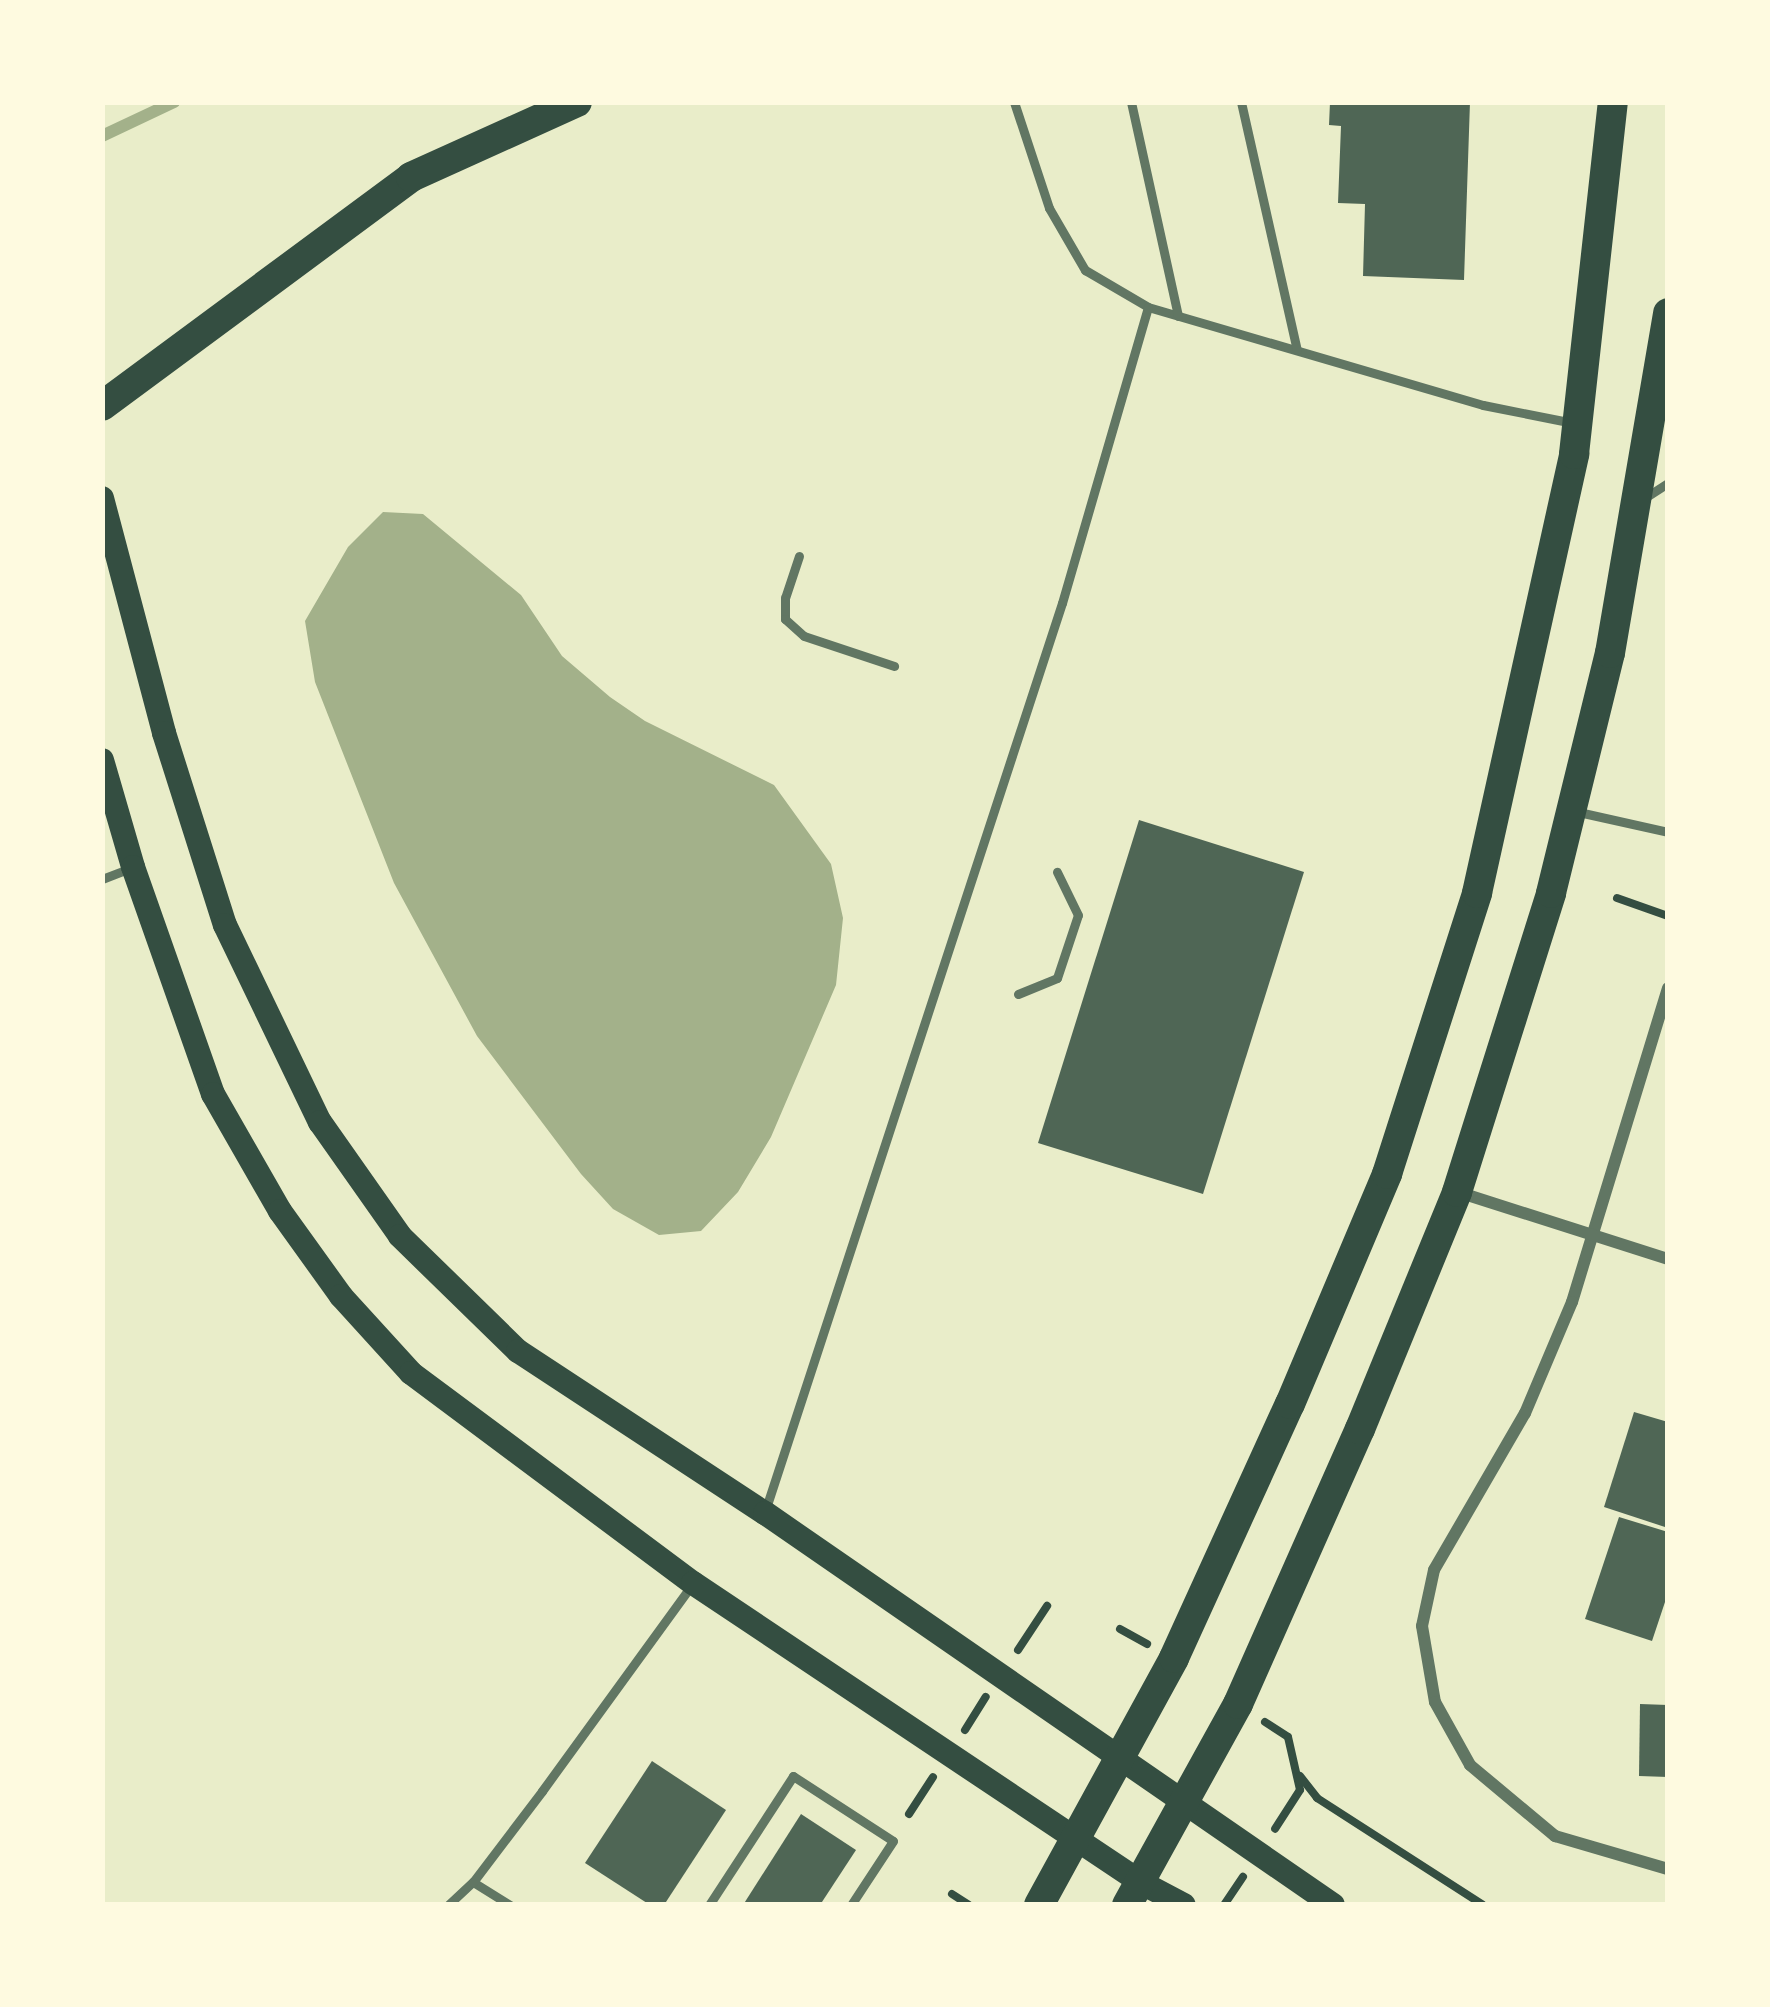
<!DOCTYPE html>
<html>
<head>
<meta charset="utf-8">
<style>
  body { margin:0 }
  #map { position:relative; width:1770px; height:2007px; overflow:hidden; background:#e9edc9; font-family:Rubik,sans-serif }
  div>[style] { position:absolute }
  .water>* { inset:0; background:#a3b18a }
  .stream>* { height:12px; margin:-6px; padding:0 6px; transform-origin:6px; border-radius:6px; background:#a3b18a }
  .building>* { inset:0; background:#4f6655 }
  .path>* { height:8px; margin:-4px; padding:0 4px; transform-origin:4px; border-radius:4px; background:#344e41 }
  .service>* { height:9px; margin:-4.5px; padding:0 4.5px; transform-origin:4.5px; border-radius:4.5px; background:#617663 }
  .minor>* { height:12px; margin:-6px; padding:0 6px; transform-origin:6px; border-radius:6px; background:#617663 }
  .secondary>* { height:24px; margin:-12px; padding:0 12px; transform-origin:12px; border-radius:12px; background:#344e41 }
  .primary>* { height:30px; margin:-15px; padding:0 15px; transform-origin:15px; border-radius:15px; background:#344e41 }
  span { translate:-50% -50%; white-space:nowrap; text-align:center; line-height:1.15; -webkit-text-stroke:12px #fefae0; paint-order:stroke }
  .frame { position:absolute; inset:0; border:105px solid #fefae0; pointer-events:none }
</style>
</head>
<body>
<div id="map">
  <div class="water">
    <i style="clip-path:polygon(383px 512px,423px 514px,521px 595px,562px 656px,610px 697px,645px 721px,774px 785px,831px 864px,843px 918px,836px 985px,771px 1137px,738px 1192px,701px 1231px,659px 1235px,613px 1209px,581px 1174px,477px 1036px,394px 883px,315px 682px,305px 621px,348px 547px)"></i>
  </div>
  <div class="stream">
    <i style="left:102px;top:136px;width:80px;rotate:-25.3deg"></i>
  </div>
  <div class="building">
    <i style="clip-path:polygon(1330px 102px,1470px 102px,1464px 280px,1363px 276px,1365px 204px,1338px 203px,1341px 126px,1329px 125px)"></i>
    <i style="clip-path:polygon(1139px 820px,1304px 872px,1203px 1194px,1038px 1143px)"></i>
    <i style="clip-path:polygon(1634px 1412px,1668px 1422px,1668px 1528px,1604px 1507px)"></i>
    <i style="clip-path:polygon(1619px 1517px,1668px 1532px,1668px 1593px,1652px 1641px,1585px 1619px)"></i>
    <i style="clip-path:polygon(1640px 1704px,1668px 1705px,1668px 1777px,1639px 1776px)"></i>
    <i style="clip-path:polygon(652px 1761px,726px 1810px,664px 1905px,650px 1905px,585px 1863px)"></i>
    <i style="clip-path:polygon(801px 1814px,856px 1850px,820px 1905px,743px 1905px)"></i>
  </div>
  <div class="path">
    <i style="left:1617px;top:898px;width:54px;rotate:19.4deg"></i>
    <i style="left:1120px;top:1629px;width:31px;rotate:29deg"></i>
    <i style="left:1018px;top:1650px;width:53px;rotate:-56.6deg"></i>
    <i style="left:1265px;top:1722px;width:27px;rotate:33deg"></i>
    <i style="left:1288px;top:1737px;width:54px;rotate:77.2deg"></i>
    <i style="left:1300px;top:1790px;width:46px;rotate:122.7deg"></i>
    <i style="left:965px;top:1730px;width:39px;rotate:-58deg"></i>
    <i style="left:1300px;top:1776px;width:28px;rotate:52deg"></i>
    <i style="left:1317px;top:1798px;width:197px;rotate:32.8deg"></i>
    <i style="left:909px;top:1814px;width:44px;rotate:-57deg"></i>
    <i style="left:952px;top:1894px;width:20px;rotate:33deg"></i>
    <i style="left:1224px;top:1905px;width:34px;rotate:-56deg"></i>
  </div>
  <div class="service">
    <i style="left:1014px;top:102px;width:112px;rotate:71.7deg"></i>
    <i style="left:1049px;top:208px;width:72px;rotate:59.9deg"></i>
    <i style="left:1085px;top:270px;width:73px;rotate:30.4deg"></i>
    <i style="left:1148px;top:307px;width:349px;rotate:16.3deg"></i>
    <i style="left:1483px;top:405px;width:92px;rotate:11.3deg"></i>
    <i style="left:1131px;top:102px;width:219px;rotate:77.6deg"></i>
    <i style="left:1241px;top:102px;width:254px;rotate:77.3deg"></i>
    <i style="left:1643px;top:499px;width:30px;rotate:-33deg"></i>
    <i style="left:799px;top:556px;width:44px;rotate:108.4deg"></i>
    <i style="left:785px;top:598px;width:21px;rotate:90deg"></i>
    <i style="left:785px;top:619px;width:25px;rotate:42deg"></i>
    <i style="left:804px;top:636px;width:95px;rotate:18.4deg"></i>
    <i style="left:1574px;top:811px;width:96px;rotate:12.6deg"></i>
    <i style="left:102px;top:879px;width:33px;rotate:-21deg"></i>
    <i style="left:1018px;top:994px;width:42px;rotate:-22.3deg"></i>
    <i style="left:1057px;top:978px;width:66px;rotate:-71.6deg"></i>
    <i style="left:1078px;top:915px;width:48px;rotate:-116deg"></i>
    <i style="left:766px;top:1508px;width:952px;rotate:-71.89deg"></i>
    <i style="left:1062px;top:603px;width:308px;rotate:-73.8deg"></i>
    <i style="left:473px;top:1882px;width:44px;rotate:31.9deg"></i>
    <i style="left:448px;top:1905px;width:34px;rotate:-43deg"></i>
    <i style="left:473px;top:1882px;width:114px;rotate:-52.8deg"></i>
    <i style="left:542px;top:1791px;width:257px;rotate:-54deg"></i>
    <i style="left:709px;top:1905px;width:154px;rotate:-56.9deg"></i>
    <i style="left:793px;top:1776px;width:119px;rotate:33deg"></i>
    <i style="left:893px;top:1841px;width:77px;rotate:123.3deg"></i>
  </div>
  <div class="minor">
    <i style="left:1668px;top:988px;width:328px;rotate:107deg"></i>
    <i style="left:1572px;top:1302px;width:121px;rotate:112.9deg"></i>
    <i style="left:1525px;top:1413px;width:181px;rotate:120.1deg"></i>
    <i style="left:1434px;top:1570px;width:57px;rotate:102.1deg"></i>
    <i style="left:1422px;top:1626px;width:77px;rotate:80.3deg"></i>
    <i style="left:1435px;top:1702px;width:72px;rotate:60.9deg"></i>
    <i style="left:1470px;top:1765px;width:111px;rotate:39.9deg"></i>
    <i style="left:1555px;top:1836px;width:118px;rotate:16.3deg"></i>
    <i style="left:1458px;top:1192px;width:220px;rotate:17.7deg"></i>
  </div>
  <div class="secondary">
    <i style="left:102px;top:498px;width:243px;rotate:75.2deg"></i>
    <i style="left:164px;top:733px;width:201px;rotate:72.4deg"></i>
    <i style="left:225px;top:925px;width:219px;rotate:64.3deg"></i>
    <i style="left:320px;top:1122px;width:139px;rotate:54.9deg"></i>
    <i style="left:400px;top:1236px;width:165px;rotate:44.3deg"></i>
    <i style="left:518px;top:1351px;width:295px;rotate:33.3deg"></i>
    <i style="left:765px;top:1513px;width:690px;rotate:34.61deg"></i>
    <i style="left:102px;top:760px;width:111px;rotate:73.8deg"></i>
    <i style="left:133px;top:867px;width:241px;rotate:70.6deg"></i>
    <i style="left:213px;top:1094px;width:135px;rotate:60.2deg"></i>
    <i style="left:280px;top:1211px;width:105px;rotate:54.3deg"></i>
    <i style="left:341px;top:1296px;width:104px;rotate:47.7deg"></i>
    <i style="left:411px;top:1373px;width:352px;rotate:36.7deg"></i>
    <i style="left:693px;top:1583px;width:540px;rotate:33.75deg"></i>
    <i style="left:1142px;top:1883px;width:47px;rotate:27.6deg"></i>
  </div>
  <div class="primary">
    <i style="left:102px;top:406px;width:385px;rotate:-36.5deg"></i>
    <i style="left:411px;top:177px;width:182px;rotate:-24.3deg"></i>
    <i style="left:1039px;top:1905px;width:281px;rotate:-61.3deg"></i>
    <i style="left:1174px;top:1658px;width:279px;rotate:-65.5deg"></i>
    <i style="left:1290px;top:1404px;width:250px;rotate:-67.1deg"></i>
    <i style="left:1387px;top:1174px;width:295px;rotate:-72.2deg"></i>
    <i style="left:1477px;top:893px;width:450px;rotate:-77.5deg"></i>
    <i style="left:1574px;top:454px;width:354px;rotate:-83.7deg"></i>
    <i style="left:1127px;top:1905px;width:230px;rotate:-61.1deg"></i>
    <i style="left:1238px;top:1704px;width:301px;rotate:-66.1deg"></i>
    <i style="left:1360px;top:1429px;width:256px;rotate:-67.7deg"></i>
    <i style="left:1457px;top:1192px;width:313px;rotate:-72.5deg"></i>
    <i style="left:1551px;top:893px;width:247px;rotate:-76.2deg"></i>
    <i style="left:1610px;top:653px;width:345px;rotate:-80.3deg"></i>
  </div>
  <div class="frame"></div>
</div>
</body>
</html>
